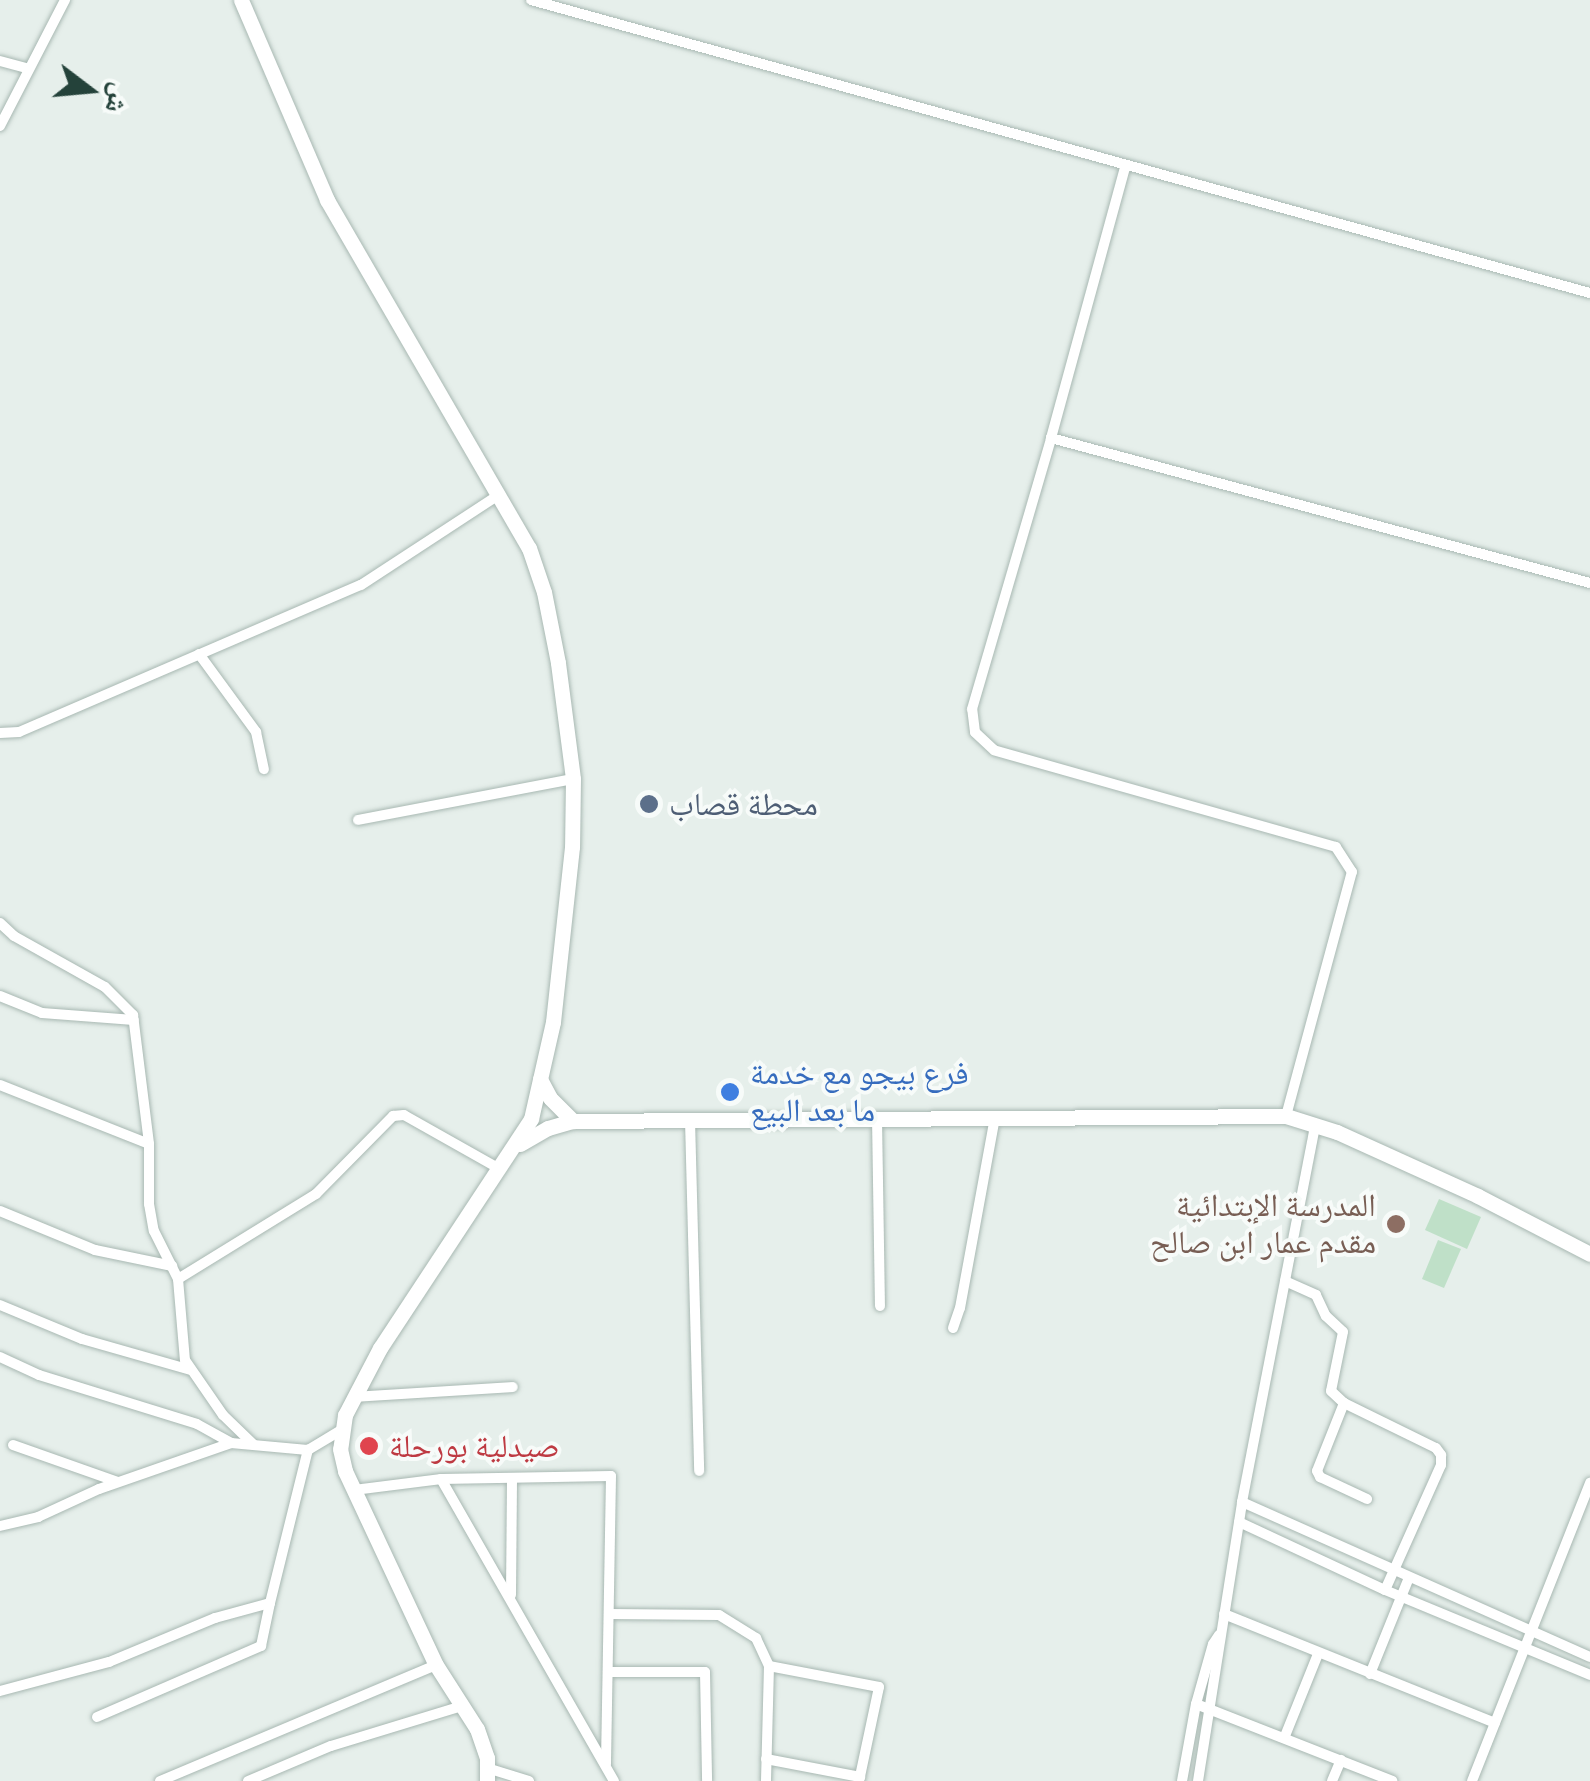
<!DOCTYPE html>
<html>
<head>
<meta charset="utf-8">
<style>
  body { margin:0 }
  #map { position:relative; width:1590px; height:1781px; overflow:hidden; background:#e6efeb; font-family:"Archivo Narrow","Noto Naskh Arabic",sans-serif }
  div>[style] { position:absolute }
  .green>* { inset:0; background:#bfe0c8 }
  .roads { filter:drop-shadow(0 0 2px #a8b8b2) drop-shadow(0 0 2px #a8b8b2) }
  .street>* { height:10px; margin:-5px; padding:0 5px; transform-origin:5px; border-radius:5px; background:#fff }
  .secondary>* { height:15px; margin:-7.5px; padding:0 7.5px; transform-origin:7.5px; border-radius:7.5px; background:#fff }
  .dots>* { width:28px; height:28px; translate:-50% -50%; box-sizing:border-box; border:5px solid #f7fbf9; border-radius:50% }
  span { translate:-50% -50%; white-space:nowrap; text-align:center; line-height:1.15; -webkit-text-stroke:8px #f7fbf9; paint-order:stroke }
  .service-label { font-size:32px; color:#4e5e75 }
  .left { translate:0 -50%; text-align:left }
  .shop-label { font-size:32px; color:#366cbe }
  .education-label { font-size:32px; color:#785e54 }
  .right { translate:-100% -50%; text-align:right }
  .health-label { font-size:32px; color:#be3a42 }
  .north { position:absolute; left:40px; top:40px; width:100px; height:100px; -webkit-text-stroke:8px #f7fbf9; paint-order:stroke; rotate:106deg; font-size:28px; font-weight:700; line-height:40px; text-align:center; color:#24423a }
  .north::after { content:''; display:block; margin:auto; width:35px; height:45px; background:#24423a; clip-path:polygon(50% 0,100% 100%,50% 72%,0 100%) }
</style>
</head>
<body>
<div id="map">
  <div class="green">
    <i style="clip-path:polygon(1439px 1199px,1481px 1217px,1467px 1249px,1425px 1230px)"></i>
    <i style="clip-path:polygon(1438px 1240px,1461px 1249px,1444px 1288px,1422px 1279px)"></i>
  </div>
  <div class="roads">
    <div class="street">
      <i style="left:531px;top:0;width:1099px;rotate:15.47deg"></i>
      <i style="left:0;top:61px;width:27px;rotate:15deg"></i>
      <i style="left:0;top:126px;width:142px;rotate:-62.7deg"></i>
      <i style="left:1051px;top:438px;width:280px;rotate:-74.7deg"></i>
      <i style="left:199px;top:654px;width:97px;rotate:53.8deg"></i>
      <i style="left:256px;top:732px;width:38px;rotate:78deg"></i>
      <i style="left:0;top:733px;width:19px;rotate:-3deg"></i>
      <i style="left:19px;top:732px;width:372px;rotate:-23.3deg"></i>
      <i style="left:361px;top:585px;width:166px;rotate:-33.2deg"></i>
      <i style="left:358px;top:820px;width:219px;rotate:-10.8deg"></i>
      <i style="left:0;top:923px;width:19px;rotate:43deg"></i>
      <i style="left:14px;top:936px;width:104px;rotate:29.3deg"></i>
      <i style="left:105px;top:987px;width:40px;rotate:45deg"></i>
      <i style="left:133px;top:1015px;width:130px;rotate:82.9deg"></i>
      <i style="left:149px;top:1144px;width:60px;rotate:90deg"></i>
      <i style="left:149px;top:1204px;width:27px;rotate:80deg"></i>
      <i style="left:154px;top:1231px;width:54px;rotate:63.4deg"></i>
      <i style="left:178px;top:1279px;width:81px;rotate:85.1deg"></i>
      <i style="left:185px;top:1360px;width:67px;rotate:55.4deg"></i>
      <i style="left:223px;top:1415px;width:43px;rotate:44.1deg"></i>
      <i style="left:0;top:996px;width:45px;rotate:22deg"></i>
      <i style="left:42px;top:1013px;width:92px;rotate:4.4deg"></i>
      <i style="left:0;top:1085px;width:160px;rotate:21.6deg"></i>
      <i style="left:1286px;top:1116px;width:253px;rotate:-74.9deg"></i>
      <i style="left:1352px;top:872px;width:30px;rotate:-123deg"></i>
      <i style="left:1336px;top:847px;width:355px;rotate:-164.2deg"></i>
      <i style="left:994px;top:750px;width:26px;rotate:-137deg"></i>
      <i style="left:975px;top:732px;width:23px;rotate:-97deg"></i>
      <i style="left:972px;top:709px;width:282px;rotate:-73.7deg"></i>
      <i style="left:1051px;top:438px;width:558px;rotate:15.06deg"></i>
      <i style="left:877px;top:1118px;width:188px;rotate:89.1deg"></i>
      <i style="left:690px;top:1120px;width:351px;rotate:88.5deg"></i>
      <i style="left:0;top:1211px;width:103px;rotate:22.3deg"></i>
      <i style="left:95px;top:1250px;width:79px;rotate:11.7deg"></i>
      <i style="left:178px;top:1279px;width:162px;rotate:-31.6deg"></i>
      <i style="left:316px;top:1194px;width:110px;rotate:-45.4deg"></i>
      <i style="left:393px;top:1116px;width:11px;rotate:-5deg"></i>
      <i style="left:404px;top:1115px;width:110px;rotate:29.4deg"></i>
      <i style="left:1285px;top:1281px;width:34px;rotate:24deg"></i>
      <i style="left:1316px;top:1295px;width:23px;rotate:65deg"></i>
      <i style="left:1326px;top:1316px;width:23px;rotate:43deg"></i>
      <i style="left:1343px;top:1332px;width:60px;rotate:101.5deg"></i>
      <i style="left:1331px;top:1391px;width:18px;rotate:43deg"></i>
      <i style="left:1344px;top:1403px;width:102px;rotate:26.1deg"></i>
      <i style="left:1436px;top:1448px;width:9px;rotate:54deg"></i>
      <i style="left:1441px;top:1455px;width:10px;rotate:90deg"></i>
      <i style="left:1441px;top:1465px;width:137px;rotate:114.1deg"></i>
      <i style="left:0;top:1305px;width:89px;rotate:22.5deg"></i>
      <i style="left:82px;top:1339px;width:113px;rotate:15.9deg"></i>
      <i style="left:953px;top:1328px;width:21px;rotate:-71deg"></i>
      <i style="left:960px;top:1308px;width:194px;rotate:-79.6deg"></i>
      <i style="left:0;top:1357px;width:43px;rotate:24.8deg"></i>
      <i style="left:39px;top:1375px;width:165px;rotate:17.2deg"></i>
      <i style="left:197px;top:1424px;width:39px;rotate:29deg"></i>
      <i style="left:354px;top:1397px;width:159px;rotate:-3.6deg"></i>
      <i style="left:1344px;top:1403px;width:73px;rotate:111.7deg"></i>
      <i style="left:1317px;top:1471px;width:7px;rotate:63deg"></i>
      <i style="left:1320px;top:1477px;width:52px;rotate:25.1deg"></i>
      <i style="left:13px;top:1445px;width:111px;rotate:19.4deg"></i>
      <i style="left:441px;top:1479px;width:348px;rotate:60.2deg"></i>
      <i style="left:354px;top:1490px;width:88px;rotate:-7.2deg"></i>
      <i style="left:441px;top:1479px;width:170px;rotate:-1deg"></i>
      <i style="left:611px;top:1476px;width:288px;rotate:91deg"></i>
      <i style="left:1242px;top:1502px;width:381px;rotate:24deg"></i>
      <i style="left:1239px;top:1522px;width:161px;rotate:25deg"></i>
      <i style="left:1385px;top:1590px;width:222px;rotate:22.5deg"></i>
      <i style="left:0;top:1526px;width:39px;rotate:-13deg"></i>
      <i style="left:38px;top:1517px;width:67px;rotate:-24.7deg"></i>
      <i style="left:99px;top:1489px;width:140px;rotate:-19.2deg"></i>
      <i style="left:231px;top:1443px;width:77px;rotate:5.2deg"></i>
      <i style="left:308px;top:1450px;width:41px;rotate:-31deg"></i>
      <i style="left:511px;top:1595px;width:117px;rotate:-89.5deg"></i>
      <i style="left:610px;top:1614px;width:109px;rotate:0.5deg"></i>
      <i style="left:719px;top:1615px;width:44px;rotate:31.9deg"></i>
      <i style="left:756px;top:1638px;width:31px;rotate:65deg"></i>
      <i style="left:769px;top:1666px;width:115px;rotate:91.5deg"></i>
      <i style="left:1224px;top:1614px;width:292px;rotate:21.9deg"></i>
      <i style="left:769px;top:1666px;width:112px;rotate:10.8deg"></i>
      <i style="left:879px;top:1687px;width:96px;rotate:102deg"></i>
      <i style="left:609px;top:1672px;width:96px"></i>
      <i style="left:705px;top:1672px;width:109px;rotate:88.9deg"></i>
      <i style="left:1370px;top:1674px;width:101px;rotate:-68deg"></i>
      <i style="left:0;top:1691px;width:113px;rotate:-14.9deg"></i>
      <i style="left:109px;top:1662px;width:115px;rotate:-22.5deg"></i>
      <i style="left:215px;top:1618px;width:57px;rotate:-15.3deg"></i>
      <i style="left:270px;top:1603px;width:158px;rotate:-76.1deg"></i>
      <i style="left:1196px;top:1704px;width:211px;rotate:21.4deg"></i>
      <i style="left:97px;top:1717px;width:179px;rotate:-23.4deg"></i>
      <i style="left:261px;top:1646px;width:44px;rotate:-78.2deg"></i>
      <i style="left:1285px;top:1736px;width:88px;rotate:-68.1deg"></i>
      <i style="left:766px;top:1759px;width:96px;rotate:10.8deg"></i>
      <i style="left:487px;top:1768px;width:44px;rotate:17.2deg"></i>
      <i style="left:160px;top:1781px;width:299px;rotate:-22.8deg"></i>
      <i style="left:248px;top:1781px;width:90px;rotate:-22.9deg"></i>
      <i style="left:331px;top:1746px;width:137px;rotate:-17deg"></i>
      <i style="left:1182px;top:1781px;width:78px;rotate:-79.7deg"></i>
      <i style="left:1196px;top:1704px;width:62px;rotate:-74.2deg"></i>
      <i style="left:1213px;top:1644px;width:11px;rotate:-56deg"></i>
      <i style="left:1198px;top:1781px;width:282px;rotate:-81deg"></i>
      <i style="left:1242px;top:1502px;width:384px;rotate:-79deg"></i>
      <i style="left:1332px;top:1781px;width:23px;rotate:-67deg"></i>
      <i style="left:1472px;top:1781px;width:321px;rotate:-68.4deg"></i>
    </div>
    <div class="secondary">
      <i style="left:241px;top:0;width:218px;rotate:66.7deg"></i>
      <i style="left:327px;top:200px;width:402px;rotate:59.9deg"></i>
      <i style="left:529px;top:548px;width:46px;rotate:71.2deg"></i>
      <i style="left:544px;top:592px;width:72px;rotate:78.8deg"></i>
      <i style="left:558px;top:663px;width:117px;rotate:82.6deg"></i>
      <i style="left:573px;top:779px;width:68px;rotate:90.8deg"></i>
      <i style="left:572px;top:847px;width:176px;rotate:96.2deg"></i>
      <i style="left:553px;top:1022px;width:99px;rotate:102.8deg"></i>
      <i style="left:531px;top:1119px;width:274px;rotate:123.4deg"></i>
      <i style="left:380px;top:1348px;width:76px;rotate:117.6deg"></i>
      <i style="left:345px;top:1415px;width:34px;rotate:98deg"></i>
      <i style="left:340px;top:1449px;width:23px;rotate:77deg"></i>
      <i style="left:345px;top:1471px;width:214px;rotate:64.9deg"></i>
      <i style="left:436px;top:1665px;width:76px;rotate:57.4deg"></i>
      <i style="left:477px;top:1729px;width:31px;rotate:71deg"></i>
      <i style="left:487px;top:1758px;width:23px;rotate:90deg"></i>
      <i style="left:540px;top:1079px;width:21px;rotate:62deg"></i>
      <i style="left:550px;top:1098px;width:33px;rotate:45deg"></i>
      <i style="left:520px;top:1144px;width:32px;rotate:-30deg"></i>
      <i style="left:548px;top:1128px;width:26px;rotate:-16deg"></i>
      <i style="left:573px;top:1121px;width:713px;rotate:-0.4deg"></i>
      <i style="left:1286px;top:1116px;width:53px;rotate:17.4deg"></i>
      <i style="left:1337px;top:1132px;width:155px;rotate:24.4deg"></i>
      <i style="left:1478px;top:1196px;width:126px;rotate:27.4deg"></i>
    </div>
  </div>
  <div class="dots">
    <i style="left:649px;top:804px;background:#5c6f8a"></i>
    <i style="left:730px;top:1092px;background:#3f7fe0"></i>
    <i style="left:1396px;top:1224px;background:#8d6e63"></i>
    <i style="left:369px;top:1446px;background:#e0444e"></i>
  </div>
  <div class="service-label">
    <span class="left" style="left:669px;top:804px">محطة قصاب</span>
  </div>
  <div class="shop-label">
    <span class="left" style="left:750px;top:1092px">فرع بيجو مع خدمة<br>ما بعد البيع</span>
  </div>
  <div class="education-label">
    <span class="right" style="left:1376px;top:1224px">المدرسة الإبتدائية<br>مقدم عمار ابن صالح</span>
  </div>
  <div class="health-label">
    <span class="left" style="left:389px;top:1446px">صيدلية بورحلة</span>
  </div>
  <div class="north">ش</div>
</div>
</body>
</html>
